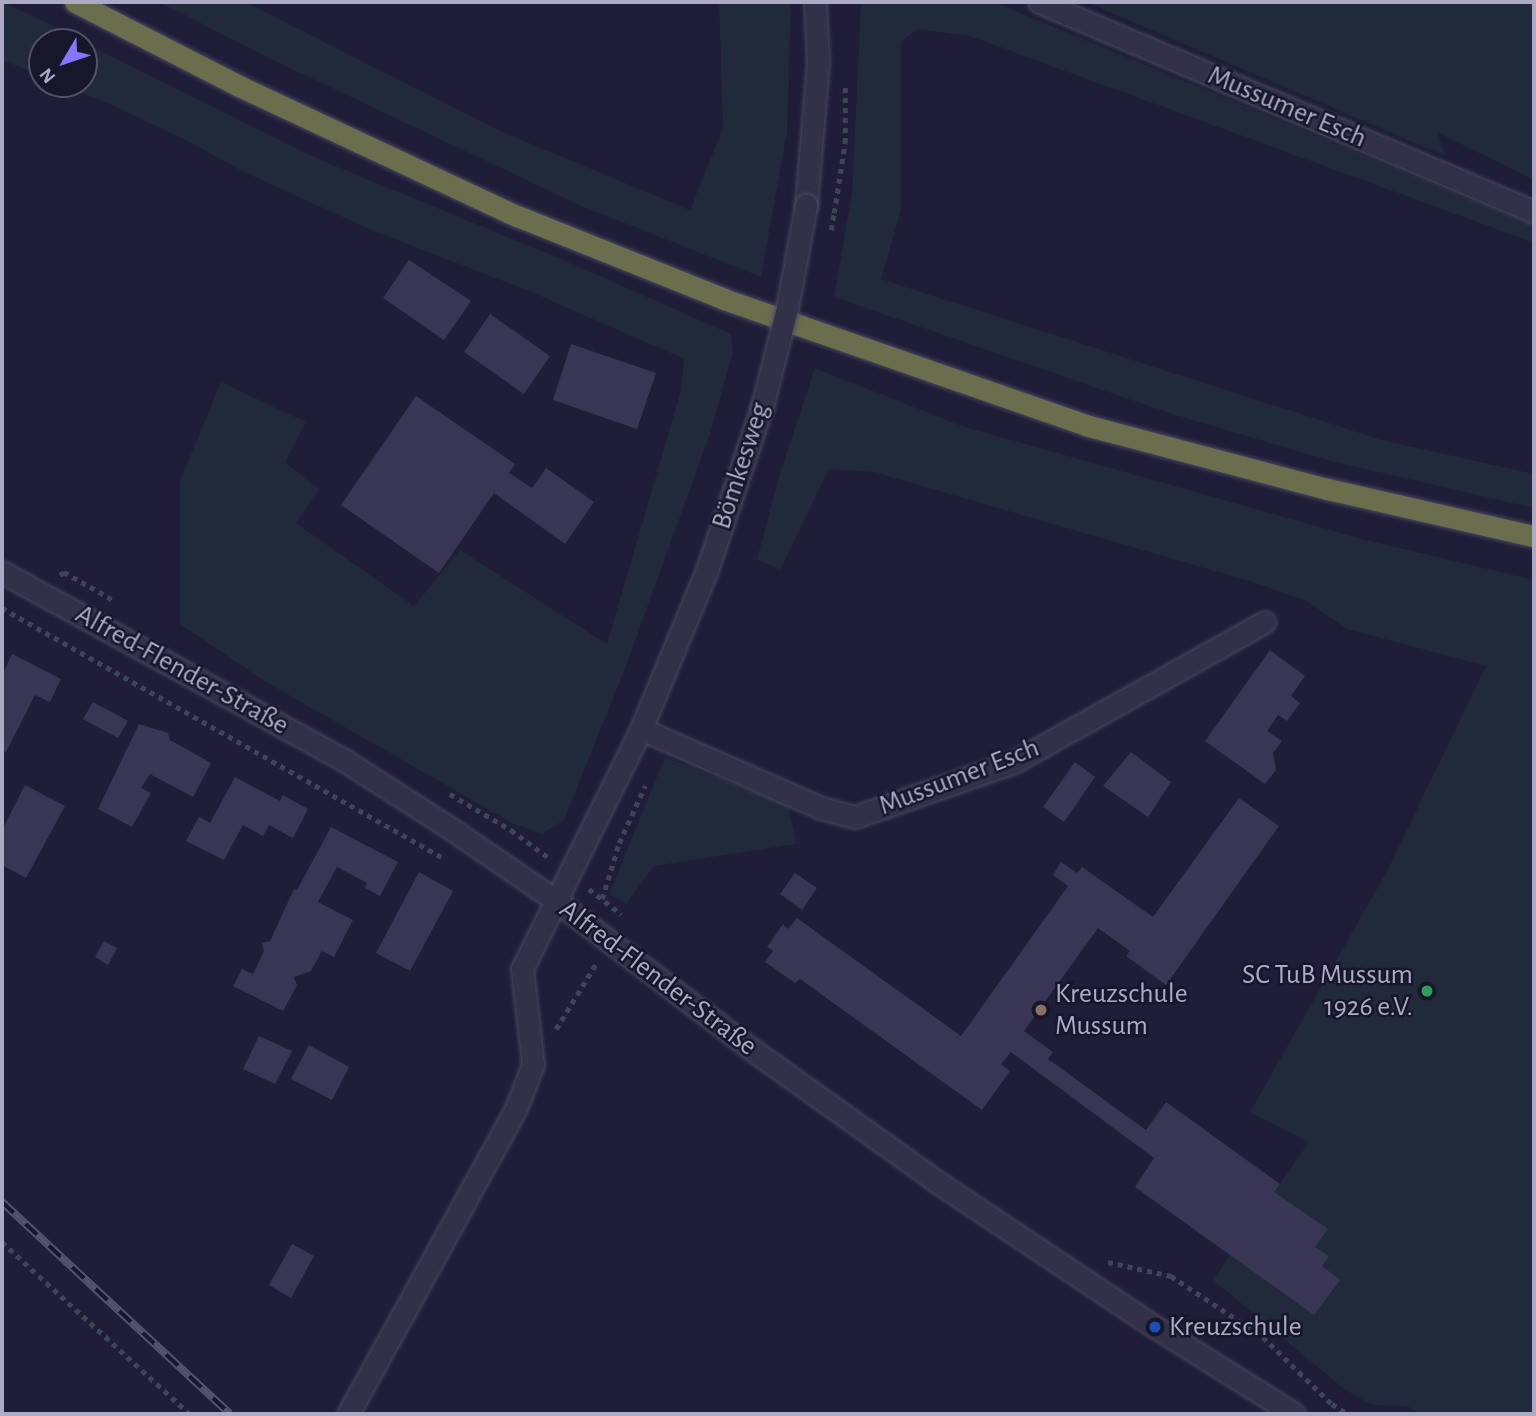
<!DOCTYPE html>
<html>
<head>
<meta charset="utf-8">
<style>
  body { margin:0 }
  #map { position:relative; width:1536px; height:1416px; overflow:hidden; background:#1f1d37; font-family:"Alegreya Sans",sans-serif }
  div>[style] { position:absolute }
  .green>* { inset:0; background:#202a3a }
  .building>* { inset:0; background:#393655 }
  .path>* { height:4.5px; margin-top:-2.25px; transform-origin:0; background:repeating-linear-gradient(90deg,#3c4655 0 5px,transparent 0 10px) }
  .roads { filter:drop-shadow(0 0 2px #4a4860) drop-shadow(0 0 2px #4a4860) }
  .minor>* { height:21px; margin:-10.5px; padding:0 10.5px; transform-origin:10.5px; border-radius:10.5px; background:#333147 }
  .highway>* { height:21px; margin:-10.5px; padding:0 10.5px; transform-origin:10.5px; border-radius:10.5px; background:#6a6e4d }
  .rail>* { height:8px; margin-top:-4px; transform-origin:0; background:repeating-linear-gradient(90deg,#18162b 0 16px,#55526f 0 32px); box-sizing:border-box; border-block:2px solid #55526f }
  .path-bridge>* { height:4.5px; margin-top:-2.25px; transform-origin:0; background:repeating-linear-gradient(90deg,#3c4655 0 5px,transparent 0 10px) }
  .bridges { filter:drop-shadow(0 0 2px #4a4860) drop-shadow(0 0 2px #4a4860) }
  .minor-bridge>* { height:21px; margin:-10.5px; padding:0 10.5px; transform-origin:10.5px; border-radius:10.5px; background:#333147 }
  .dots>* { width:19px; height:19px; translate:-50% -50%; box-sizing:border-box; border:4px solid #18162b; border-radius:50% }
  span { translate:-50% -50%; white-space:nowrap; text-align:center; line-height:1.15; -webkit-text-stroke:5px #18162b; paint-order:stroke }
  .street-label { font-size:28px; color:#adaac5 }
  .poi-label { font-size:28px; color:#adaac5 }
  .right { translate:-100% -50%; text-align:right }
  .left { translate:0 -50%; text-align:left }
  .frame { position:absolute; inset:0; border:4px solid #adaac5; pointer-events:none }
  .north { position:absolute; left:28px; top:28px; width:70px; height:70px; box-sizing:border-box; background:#18162b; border:2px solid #545169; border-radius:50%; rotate:231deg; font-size:19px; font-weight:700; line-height:28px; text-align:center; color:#adaac5 }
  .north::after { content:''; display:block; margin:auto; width:24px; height:32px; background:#8675ff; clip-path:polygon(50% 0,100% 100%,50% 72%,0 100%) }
</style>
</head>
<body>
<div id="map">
  <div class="green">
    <i style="clip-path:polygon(2px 2px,52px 25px,82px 42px,42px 42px,42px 76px,2px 60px)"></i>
    <i style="clip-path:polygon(159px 2px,245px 2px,500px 131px,690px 210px,723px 128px,719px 2px,791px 2px,787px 132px,761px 277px,579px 205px,275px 61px)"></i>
    <i style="clip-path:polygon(861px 2px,994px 2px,1534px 226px,1534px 243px,970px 36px,918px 29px,901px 42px,901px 210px,881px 279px,1382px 440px,1534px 474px,1534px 508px,1331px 461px,1172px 414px,834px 297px,852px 193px)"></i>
    <i style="clip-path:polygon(1086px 2px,1534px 2px,1534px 180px,1438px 133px,1445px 156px)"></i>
    <i style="clip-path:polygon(84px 43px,316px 158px,568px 262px,731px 334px,733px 352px,710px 434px,623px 674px,564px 820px,542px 834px,512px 823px,266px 682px,180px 624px,180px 481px,221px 382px,306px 422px,285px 462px,319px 489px,296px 523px,414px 606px,460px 550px,607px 644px,681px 390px,684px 359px,529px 291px,371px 230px,242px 171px,192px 143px,114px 106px,61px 84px,84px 84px)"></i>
    <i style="clip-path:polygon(815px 368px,962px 426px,1366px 540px,1534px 580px,1534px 1414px,1420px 1414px,1407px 1406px,1372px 1405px,1344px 1389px,1213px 1280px,1309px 1142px,1250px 1112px,1387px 871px,1486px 666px,1347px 629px,1305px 600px,1249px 581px,874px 472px,829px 469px,780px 570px,757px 559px,780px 473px)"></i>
    <i style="clip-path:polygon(665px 757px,789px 806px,796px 844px,654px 866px,626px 904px,609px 894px)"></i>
  </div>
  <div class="building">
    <i style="clip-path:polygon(409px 260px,471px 301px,444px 340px,383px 298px)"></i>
    <i style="clip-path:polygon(490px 314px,550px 356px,524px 394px,464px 352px)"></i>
    <i style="clip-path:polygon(571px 344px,656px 373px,637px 429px,553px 400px)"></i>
    <i style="clip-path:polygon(416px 396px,515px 464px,509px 473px,532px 488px,546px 468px,594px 502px,565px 544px,494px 493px,439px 573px,341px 505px)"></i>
    <i style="clip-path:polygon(1270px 650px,1305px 676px,1291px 696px,1300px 703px,1287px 721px,1278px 715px,1267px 731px,1282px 741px,1273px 753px,1276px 770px,1265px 784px,1205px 741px)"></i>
    <i style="clip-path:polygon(12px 654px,61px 679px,50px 702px,35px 695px,6px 752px,2px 750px,2px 675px)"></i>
    <i style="clip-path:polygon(93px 702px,128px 721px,118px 738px,83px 719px)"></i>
    <i style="clip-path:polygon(139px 724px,168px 733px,170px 740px,211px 763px,193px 797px,150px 774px,141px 788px,151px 793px,132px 827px,98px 809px)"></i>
    <i style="clip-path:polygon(1131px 752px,1171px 782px,1148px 817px,1103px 786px)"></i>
    <i style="clip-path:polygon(1075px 762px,1095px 777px,1064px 822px,1043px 807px)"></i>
    <i style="clip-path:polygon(235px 777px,280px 801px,283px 795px,308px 809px,293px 838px,269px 825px,263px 836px,243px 825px,224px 860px,186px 841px,199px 817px,210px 823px)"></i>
    <i style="clip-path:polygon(25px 785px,65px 806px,26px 878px,2px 865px,2px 830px)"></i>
    <i style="clip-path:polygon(1239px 798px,1279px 826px,1166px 985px,1126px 956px,1130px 951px,1098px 928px,1024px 1031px,1053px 1052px,1048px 1059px,1146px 1130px,1166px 1102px,1280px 1184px,1274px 1192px,1328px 1229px,1315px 1247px,1329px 1256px,1322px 1266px,1340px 1280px,1314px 1315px,1135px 1187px,1154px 1158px,1011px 1052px,1001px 1064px,1010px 1071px,982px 1110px,800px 979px,795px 983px,765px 962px,773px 951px,767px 947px,783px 924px,788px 929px,797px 918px,961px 1036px,1068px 886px,1053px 875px,1061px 862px,1077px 873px,1082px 867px,1153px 917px)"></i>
    <i style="clip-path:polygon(331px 827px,398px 862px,380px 896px,365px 888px,367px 883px,337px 867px,318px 902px,353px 920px,334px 957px,322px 951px,311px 971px,294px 977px,297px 985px,283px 1011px,233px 986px,242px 969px,253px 974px,264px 951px,262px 943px,270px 941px,294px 889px,297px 890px)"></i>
    <i style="clip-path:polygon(419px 872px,453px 891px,410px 971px,376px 953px)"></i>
    <i style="clip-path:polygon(795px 873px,817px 888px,802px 910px,780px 894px)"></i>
    <i style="clip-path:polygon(104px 941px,117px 948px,108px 965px,95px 957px)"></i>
    <i style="clip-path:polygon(259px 1036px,292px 1051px,275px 1084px,243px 1069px)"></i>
    <i style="clip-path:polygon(309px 1045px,349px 1067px,332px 1100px,291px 1079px)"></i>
    <i style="clip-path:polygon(292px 1244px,314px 1256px,291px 1298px,269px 1285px)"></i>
  </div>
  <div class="path">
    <i style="left:834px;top:213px;width:71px;rotate:-81.1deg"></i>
    <i style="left:845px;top:143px;width:60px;rotate:-90deg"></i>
    <i style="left:60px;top:575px;width:5px;rotate:-37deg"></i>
    <i style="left:64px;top:572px;width:59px;rotate:29.6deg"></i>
    <i style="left:2px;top:608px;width:509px;rotate:29.54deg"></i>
    <i style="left:450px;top:794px;width:71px;rotate:30.5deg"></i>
    <i style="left:511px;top:830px;width:47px;rotate:36.4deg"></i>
    <i style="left:589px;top:889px;width:41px;rotate:38deg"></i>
    <i style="left:602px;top:899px;width:59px;rotate:-73.1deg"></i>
    <i style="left:619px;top:843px;width:63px;rotate:-65.5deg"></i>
    <i style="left:556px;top:1029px;width:79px;rotate:-58.5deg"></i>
    <i style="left:2px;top:1242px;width:255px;rotate:42.5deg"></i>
    <i style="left:1108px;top:1262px;width:65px;rotate:12.5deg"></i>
    <i style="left:1171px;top:1276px;width:110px;rotate:33.5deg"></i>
    <i style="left:1263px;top:1337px;width:96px;rotate:44.2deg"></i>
    <i style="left:1332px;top:1404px;width:19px;rotate:32deg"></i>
  </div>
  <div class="roads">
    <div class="minor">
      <i style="left:1039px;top:2px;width:538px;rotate:22.99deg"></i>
      <i style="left:806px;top:205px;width:144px;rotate:-85.2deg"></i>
      <i style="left:818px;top:62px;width:60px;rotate:-92.9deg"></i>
      <i style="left:2px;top:572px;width:390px;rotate:28.8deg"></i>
      <i style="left:344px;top:760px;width:126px;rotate:32.7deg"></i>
      <i style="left:450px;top:828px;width:127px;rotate:34.4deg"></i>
      <i style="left:555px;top:900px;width:250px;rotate:37.2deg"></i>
      <i style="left:754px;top:1051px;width:224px;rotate:35.5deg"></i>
      <i style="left:936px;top:1181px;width:263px;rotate:33.7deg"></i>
      <i style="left:1155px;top:1327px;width:164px;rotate:32deg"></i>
      <i style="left:641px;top:729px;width:197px;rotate:23.7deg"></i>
      <i style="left:821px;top:808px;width:35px;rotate:15deg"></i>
      <i style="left:855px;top:817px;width:168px;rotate:-19.1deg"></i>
      <i style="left:1014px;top:762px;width:287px;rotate:-29.2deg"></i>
      <i style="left:348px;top:1414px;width:349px;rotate:-61.2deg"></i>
      <i style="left:516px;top:1108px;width:46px;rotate:-68.4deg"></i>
      <i style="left:533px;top:1065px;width:97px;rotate:-96.5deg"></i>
      <i style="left:522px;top:969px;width:268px;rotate:-63.6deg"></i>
      <i style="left:641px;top:729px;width:172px;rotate:-67.5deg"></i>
      <i style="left:707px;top:570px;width:172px;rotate:-71.4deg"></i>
    </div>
    <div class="highway">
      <i style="left:75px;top:2px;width:184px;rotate:27.1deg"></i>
      <i style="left:239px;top:86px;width:307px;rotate:25.1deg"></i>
      <i style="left:517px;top:216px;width:223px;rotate:21.8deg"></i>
      <i style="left:724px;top:299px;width:386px;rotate:19.2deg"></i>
      <i style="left:1089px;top:426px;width:247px;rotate:14.8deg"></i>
      <i style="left:1328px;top:489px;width:211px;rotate:12.9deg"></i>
    </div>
  </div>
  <div class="rail">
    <i style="left:2px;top:1202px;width:311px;rotate:42.9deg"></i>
  </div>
  <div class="path-bridge">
    <i style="left:831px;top:230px;width:17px;rotate:-80deg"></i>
  </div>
  <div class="bridges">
    <div class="minor-bridge">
      <i style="left:762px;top:407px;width:102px;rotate:-75.8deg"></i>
      <i style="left:787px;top:308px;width:105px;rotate:-79.5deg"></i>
    </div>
  </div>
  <div class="dots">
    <i style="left:1427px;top:991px;background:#2e9e5b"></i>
    <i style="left:1041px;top:1010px;background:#8d6e63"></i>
    <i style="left:1155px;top:1327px;background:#1a4fb4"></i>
  </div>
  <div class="street-label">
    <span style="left:1287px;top:107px;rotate:23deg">Mussumer Esch</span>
    <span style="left:741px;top:466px;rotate:-72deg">Bömkesweg</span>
    <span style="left:182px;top:670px;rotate:29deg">Alfred-Flender-Straße</span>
    <span style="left:959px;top:777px;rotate:-21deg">Mussumer Esch</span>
    <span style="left:658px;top:978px;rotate:37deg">Alfred-Flender-Straße</span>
  </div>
  <div class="poi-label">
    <span class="right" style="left:1413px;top:991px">SC TuB Mussum<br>1926 e.V.</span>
    <span class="left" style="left:1055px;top:1010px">Kreuzschule<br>Mussum</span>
    <span class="left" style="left:1169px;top:1327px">Kreuzschule</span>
  </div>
  <div class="frame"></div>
  <div class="north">N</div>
</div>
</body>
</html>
